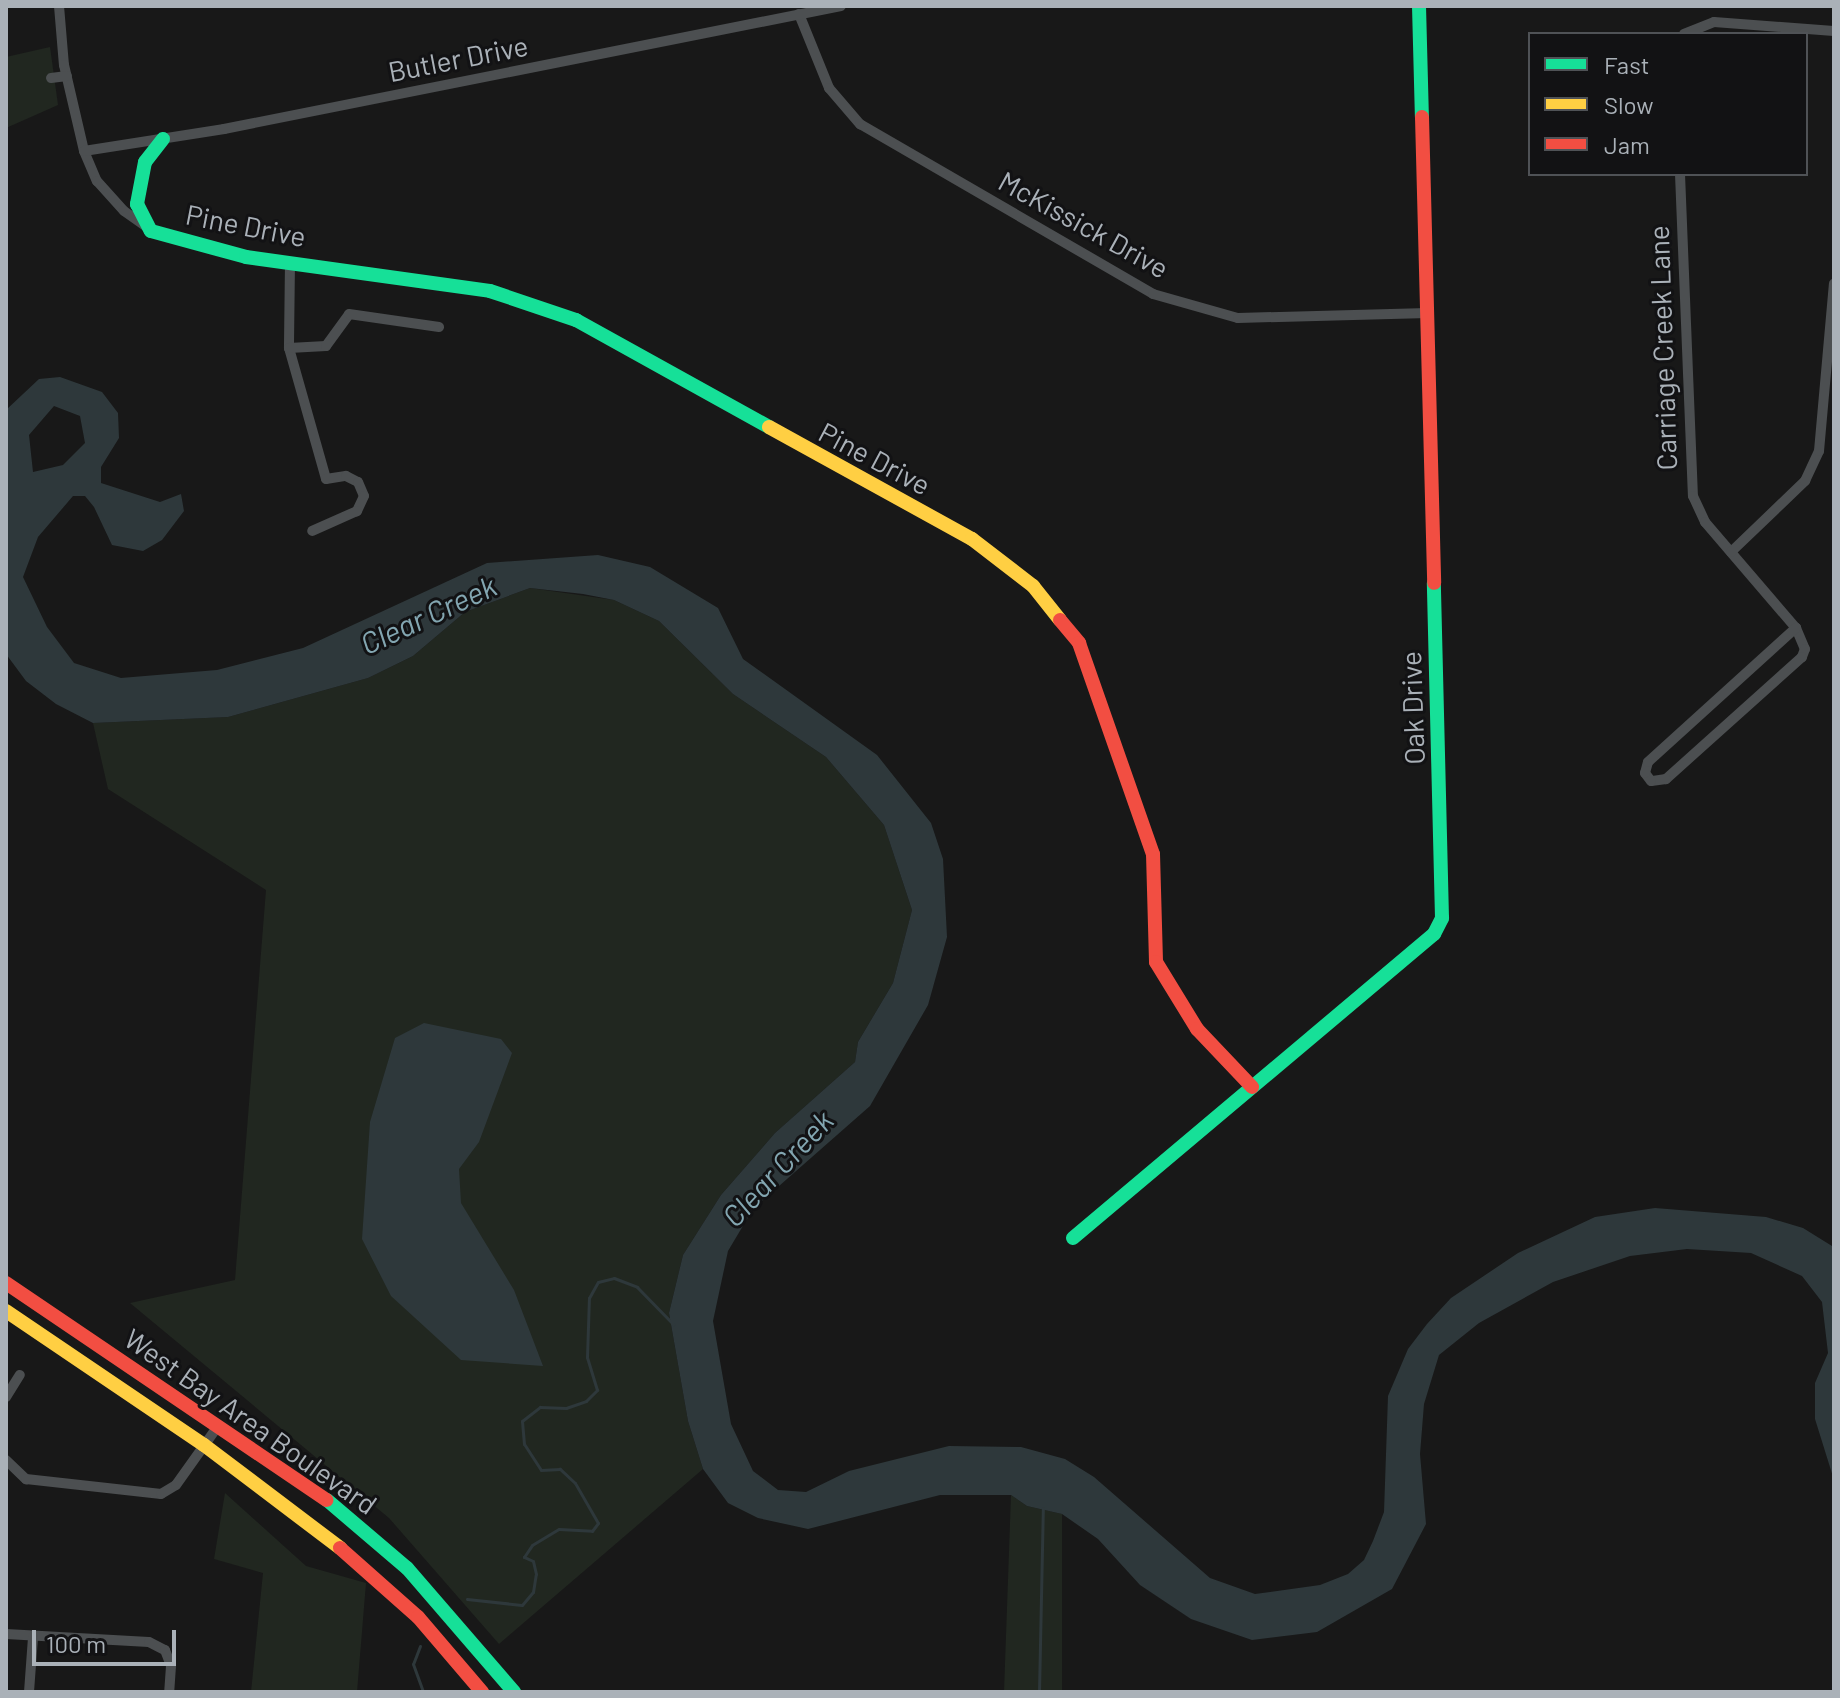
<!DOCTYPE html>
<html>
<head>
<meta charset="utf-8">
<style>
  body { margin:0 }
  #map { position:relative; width:1840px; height:1698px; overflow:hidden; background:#181818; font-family:Barlow,sans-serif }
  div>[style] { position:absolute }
  .green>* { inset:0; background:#212720 }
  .water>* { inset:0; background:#2e383b }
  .stream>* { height:3px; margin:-1.5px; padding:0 1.5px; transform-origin:1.5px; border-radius:1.5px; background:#2e383b }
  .street>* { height:10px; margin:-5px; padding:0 5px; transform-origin:5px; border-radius:5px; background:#4c4f51 }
  .fast>* { height:14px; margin:-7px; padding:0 7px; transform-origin:7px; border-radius:7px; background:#16e098 }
  .slow>* { height:14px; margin:-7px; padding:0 7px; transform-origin:7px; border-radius:7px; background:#ffcf43 }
  .jam>* { height:14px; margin:-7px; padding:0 7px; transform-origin:7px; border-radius:7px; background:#f24e42 }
  span { translate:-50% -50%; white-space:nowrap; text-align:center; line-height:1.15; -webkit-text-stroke:6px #121214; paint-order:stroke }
  .street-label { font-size:28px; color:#aab1b8 }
  .water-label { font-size:30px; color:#83a6b1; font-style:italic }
  .frame { position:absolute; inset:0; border:8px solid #aab1b8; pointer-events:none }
  .legend { position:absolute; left:1528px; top:32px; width:280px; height:144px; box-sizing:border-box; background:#121214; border:2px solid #4f5256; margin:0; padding:10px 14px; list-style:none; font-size:24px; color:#aab1b8 }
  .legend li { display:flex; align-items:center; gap:16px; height:40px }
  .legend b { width:40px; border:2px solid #4f5256 }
  .scale { position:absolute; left:32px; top:1630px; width:144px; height:36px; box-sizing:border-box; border:4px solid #aab1b8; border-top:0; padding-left:10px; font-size:24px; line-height:28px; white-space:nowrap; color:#aab1b8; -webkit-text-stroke:6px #121214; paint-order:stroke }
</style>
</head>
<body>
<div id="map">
  <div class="green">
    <i style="clip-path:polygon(50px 47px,58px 105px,6px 128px,6px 57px)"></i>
    <i style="clip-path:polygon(530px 588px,614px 600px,659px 621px,733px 694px,826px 757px,884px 825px,912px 910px,893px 983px,858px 1042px,855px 1062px,775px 1133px,721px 1195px,683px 1255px,669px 1313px,688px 1421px,703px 1469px,499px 1644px,389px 1518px,130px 1303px,235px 1280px,266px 890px,108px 789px,93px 723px,228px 717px,368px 678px,413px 656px,465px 612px)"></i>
    <i style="clip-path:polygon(225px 1493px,306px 1566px,366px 1583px,357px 1692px,251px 1692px,263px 1573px,214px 1559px)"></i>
    <i style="clip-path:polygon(1011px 1495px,1027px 1506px,1062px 1514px,1062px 1692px,1004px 1692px)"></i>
  </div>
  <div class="water">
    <i style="clip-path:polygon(evenodd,60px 377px,102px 392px,118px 413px,119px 438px,101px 467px,101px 483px,160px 502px,181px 494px,184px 511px,162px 540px,143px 551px,112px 545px,94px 507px,85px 496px,73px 496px,38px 537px,23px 577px,47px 627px,74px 663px,121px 678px,217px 670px,303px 648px,487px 563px,598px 555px,650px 567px,718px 608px,743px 659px,877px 755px,931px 823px,943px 859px,947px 937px,928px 1005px,870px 1106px,753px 1209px,728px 1251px,713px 1321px,731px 1424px,753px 1471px,778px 1490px,806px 1492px,849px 1471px,949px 1446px,1021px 1447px,1065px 1459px,1094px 1477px,1210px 1578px,1255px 1594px,1320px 1585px,1348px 1574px,1364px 1560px,1373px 1541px,1384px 1512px,1388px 1396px,1408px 1349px,1427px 1324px,1451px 1298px,1518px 1253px,1595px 1217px,1655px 1208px,1766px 1217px,1803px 1228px,1832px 1246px,1834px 1480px,1815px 1419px,1815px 1383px,1828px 1353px,1822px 1302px,1802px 1276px,1751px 1253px,1687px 1249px,1630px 1256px,1553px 1282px,1479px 1323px,1439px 1355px,1424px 1404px,1420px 1454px,1426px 1524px,1392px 1589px,1317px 1632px,1252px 1640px,1191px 1619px,1140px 1585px,1098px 1539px,1062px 1514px,1027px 1506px,1011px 1495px,940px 1495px,808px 1529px,758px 1518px,728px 1503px,703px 1469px,688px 1421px,669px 1313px,683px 1255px,721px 1195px,775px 1133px,855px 1062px,858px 1042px,893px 983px,912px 910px,884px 825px,826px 757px,733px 694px,659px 621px,614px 600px,583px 594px,530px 588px,465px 612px,413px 656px,368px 678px,228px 717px,93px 723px,56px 704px,26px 681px,6px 654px,6px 410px,39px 379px,60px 377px,54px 406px,80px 416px,85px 443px,63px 465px,33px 472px,29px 435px,54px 406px)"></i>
    <i style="clip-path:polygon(424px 1023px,501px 1039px,512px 1053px,479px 1142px,459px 1169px,461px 1203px,514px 1290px,543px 1366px,461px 1360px,391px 1296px,362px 1239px,370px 1122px,395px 1038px)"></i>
  </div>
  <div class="stream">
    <i style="left:467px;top:1599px;width:55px;rotate:6.2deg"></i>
    <i style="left:522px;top:1605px;width:17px;rotate:-50deg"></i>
    <i style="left:533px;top:1592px;width:18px;rotate:-81deg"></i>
    <i style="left:536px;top:1574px;width:13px;rotate:-103deg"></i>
    <i style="left:533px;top:1561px;width:10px;rotate:-156deg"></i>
    <i style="left:524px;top:1557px;width:14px;rotate:-56deg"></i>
    <i style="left:532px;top:1545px;width:31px;rotate:-31deg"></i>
    <i style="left:559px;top:1529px;width:33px;rotate:3deg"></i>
    <i style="left:592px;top:1531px;width:10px;rotate:-53deg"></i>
    <i style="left:598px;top:1523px;width:46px;rotate:-119.9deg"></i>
    <i style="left:575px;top:1483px;width:21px;rotate:-137deg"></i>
    <i style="left:560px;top:1469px;width:19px;rotate:177deg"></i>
    <i style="left:541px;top:1470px;width:31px;rotate:-123deg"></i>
    <i style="left:524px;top:1444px;width:23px;rotate:-95deg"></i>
    <i style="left:522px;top:1421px;width:23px;rotate:-38deg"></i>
    <i style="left:540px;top:1407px;width:26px;rotate:2deg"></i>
    <i style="left:566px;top:1408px;width:21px;rotate:-19deg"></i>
    <i style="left:586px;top:1401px;width:16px;rotate:-45deg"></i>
    <i style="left:597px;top:1390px;width:34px;rotate:-107deg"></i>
    <i style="left:587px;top:1357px;width:59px;rotate:-88.1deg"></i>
    <i style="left:589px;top:1298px;width:18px;rotate:-61deg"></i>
    <i style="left:598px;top:1282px;width:16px;rotate:-14deg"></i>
    <i style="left:614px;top:1278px;width:25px;rotate:21deg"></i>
    <i style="left:637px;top:1287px;width:52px;rotate:45.8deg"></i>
    <i style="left:420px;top:1646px;width:19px;rotate:111deg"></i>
    <i style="left:413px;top:1664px;width:30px;rotate:70deg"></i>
    <i style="left:1039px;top:1692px;width:184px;rotate:-88.8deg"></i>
  </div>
  <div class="street">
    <i style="left:59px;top:6px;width:59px;rotate:85.2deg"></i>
    <i style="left:64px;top:65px;width:88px;rotate:76.9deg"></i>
    <i style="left:84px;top:151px;width:33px;rotate:67deg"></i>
    <i style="left:97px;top:181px;width:40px;rotate:48deg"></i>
    <i style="left:124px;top:211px;width:29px;rotate:35deg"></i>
    <i style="left:799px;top:14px;width:80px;rotate:67.9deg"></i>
    <i style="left:829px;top:88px;width:48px;rotate:49.3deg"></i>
    <i style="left:860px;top:124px;width:339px;rotate:30.1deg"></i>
    <i style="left:1153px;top:294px;width:88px;rotate:15.8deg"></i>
    <i style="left:1238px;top:318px;width:190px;rotate:-1.5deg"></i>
    <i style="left:1684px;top:34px;width:32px;rotate:-22deg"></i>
    <i style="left:1714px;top:22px;width:120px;rotate:4.3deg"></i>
    <i style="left:51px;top:78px;width:16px;rotate:-7deg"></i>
    <i style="left:84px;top:151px;width:142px;rotate:-8.9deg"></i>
    <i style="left:224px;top:129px;width:629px;rotate:-11.27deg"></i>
    <i style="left:1680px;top:174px;width:322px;rotate:87.7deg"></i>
    <i style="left:1693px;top:496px;width:29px;rotate:65deg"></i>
    <i style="left:1705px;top:522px;width:140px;rotate:49.4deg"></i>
    <i style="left:1796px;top:628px;width:23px;rotate:67deg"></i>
    <i style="left:1805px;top:649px;width:9px;rotate:111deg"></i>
    <i style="left:1802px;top:657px;width:183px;rotate:138.1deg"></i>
    <i style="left:1666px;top:779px;width:15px;rotate:172deg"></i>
    <i style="left:1651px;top:781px;width:10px;rotate:-127deg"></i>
    <i style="left:1645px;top:773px;width:11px;rotate:-75deg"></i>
    <i style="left:1648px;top:762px;width:200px;rotate:-42.2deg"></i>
    <i style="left:290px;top:262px;width:86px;rotate:90.7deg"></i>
    <i style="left:289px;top:348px;width:136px;rotate:74.2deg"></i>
    <i style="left:326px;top:479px;width:20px;rotate:-9deg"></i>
    <i style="left:346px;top:476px;width:13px;rotate:27deg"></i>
    <i style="left:358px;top:482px;width:15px;rotate:67deg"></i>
    <i style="left:364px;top:496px;width:17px;rotate:115deg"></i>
    <i style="left:357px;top:511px;width:49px;rotate:156deg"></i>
    <i style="left:289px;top:348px;width:37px;rotate:-3deg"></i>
    <i style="left:326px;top:346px;width:39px;rotate:-54deg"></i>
    <i style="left:349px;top:314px;width:91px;rotate:8.2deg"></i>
    <i style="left:1731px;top:552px;width:103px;rotate:-43.8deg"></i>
    <i style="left:1805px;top:481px;width:33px;rotate:-65deg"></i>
    <i style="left:1819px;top:451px;width:168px;rotate:-84.9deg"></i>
    <i style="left:6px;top:1397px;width:26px;rotate:-58deg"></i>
    <i style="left:6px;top:1460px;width:28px;rotate:44deg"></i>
    <i style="left:26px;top:1479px;width:136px;rotate:6.3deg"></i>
    <i style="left:161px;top:1494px;width:17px;rotate:-31deg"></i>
    <i style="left:176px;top:1485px;width:72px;rotate:-54.6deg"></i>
    <i style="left:6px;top:1634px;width:143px;rotate:3.2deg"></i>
    <i style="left:149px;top:1642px;width:18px;rotate:27deg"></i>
    <i style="left:165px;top:1650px;width:17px;rotate:69deg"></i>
    <i style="left:171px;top:1666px;width:26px;rotate:94deg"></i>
    <i style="left:29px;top:1692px;width:55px;rotate:-85.8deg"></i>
  </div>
  <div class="fast">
    <i style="left:1419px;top:6px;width:111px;rotate:88.5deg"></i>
    <i style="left:163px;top:139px;width:29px;rotate:128deg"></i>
    <i style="left:145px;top:162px;width:43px;rotate:100.8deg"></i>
    <i style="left:137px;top:204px;width:30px;rotate:63deg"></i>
    <i style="left:151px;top:231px;width:98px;rotate:15.3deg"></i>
    <i style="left:246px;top:257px;width:246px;rotate:7.9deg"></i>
    <i style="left:490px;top:291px;width:91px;rotate:18.6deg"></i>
    <i style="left:576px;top:320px;width:221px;rotate:29deg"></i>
    <i style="left:1073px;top:1238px;width:472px;rotate:-40.1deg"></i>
    <i style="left:1434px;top:934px;width:18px;rotate:-63deg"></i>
    <i style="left:1442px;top:918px;width:335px;rotate:-91.4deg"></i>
    <i style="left:327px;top:1500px;width:105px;rotate:40.4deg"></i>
    <i style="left:407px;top:1568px;width:164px;rotate:49.2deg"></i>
  </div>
  <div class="slow">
    <i style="left:769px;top:427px;width:232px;rotate:28.9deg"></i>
    <i style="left:972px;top:539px;width:77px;rotate:37.6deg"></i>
    <i style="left:1033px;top:586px;width:43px;rotate:51.5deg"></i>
    <i style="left:6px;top:1311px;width:239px;rotate:34.1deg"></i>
    <i style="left:204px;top:1445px;width:171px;rotate:37.1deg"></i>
  </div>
  <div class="jam">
    <i style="left:1422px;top:117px;width:466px;rotate:88.5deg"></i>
    <i style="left:1060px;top:620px;width:30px;rotate:50deg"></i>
    <i style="left:1079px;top:643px;width:224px;rotate:70.7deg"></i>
    <i style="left:1153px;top:854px;width:108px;rotate:88.4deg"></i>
    <i style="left:1156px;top:962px;width:79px;rotate:58.5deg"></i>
    <i style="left:1197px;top:1029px;width:80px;rotate:46.5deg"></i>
    <i style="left:6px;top:1283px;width:387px;rotate:34.1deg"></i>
    <i style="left:340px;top:1548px;width:104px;rotate:41.5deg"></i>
    <i style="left:418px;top:1617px;width:99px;rotate:49.5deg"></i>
  </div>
  <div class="street-label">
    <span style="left:458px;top:58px;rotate:-11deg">Butler Drive</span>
    <span style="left:1084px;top:224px;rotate:29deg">McKissick Drive</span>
    <span style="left:246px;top:225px;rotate:11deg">Pine Drive</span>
    <span style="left:1662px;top:348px;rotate:-92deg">Carriage Creek Lane</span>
    <span style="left:875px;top:458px;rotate:28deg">Pine Drive</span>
    <span style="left:1412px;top:708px;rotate:-92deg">Oak Drive</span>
    <span style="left:251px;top:1421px;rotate:35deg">West Bay Area Boulevard</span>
  </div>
  <div class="water-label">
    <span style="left:428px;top:614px;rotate:-25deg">Clear Creek</span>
    <span style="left:777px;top:1168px;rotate:-47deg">Clear Creek</span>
  </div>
  <div class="frame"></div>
  <ul class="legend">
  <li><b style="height:10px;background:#16e098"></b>Fast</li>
  <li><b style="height:10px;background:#ffcf43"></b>Slow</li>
  <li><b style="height:10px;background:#f24e42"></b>Jam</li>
  </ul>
  <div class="scale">100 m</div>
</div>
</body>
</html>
